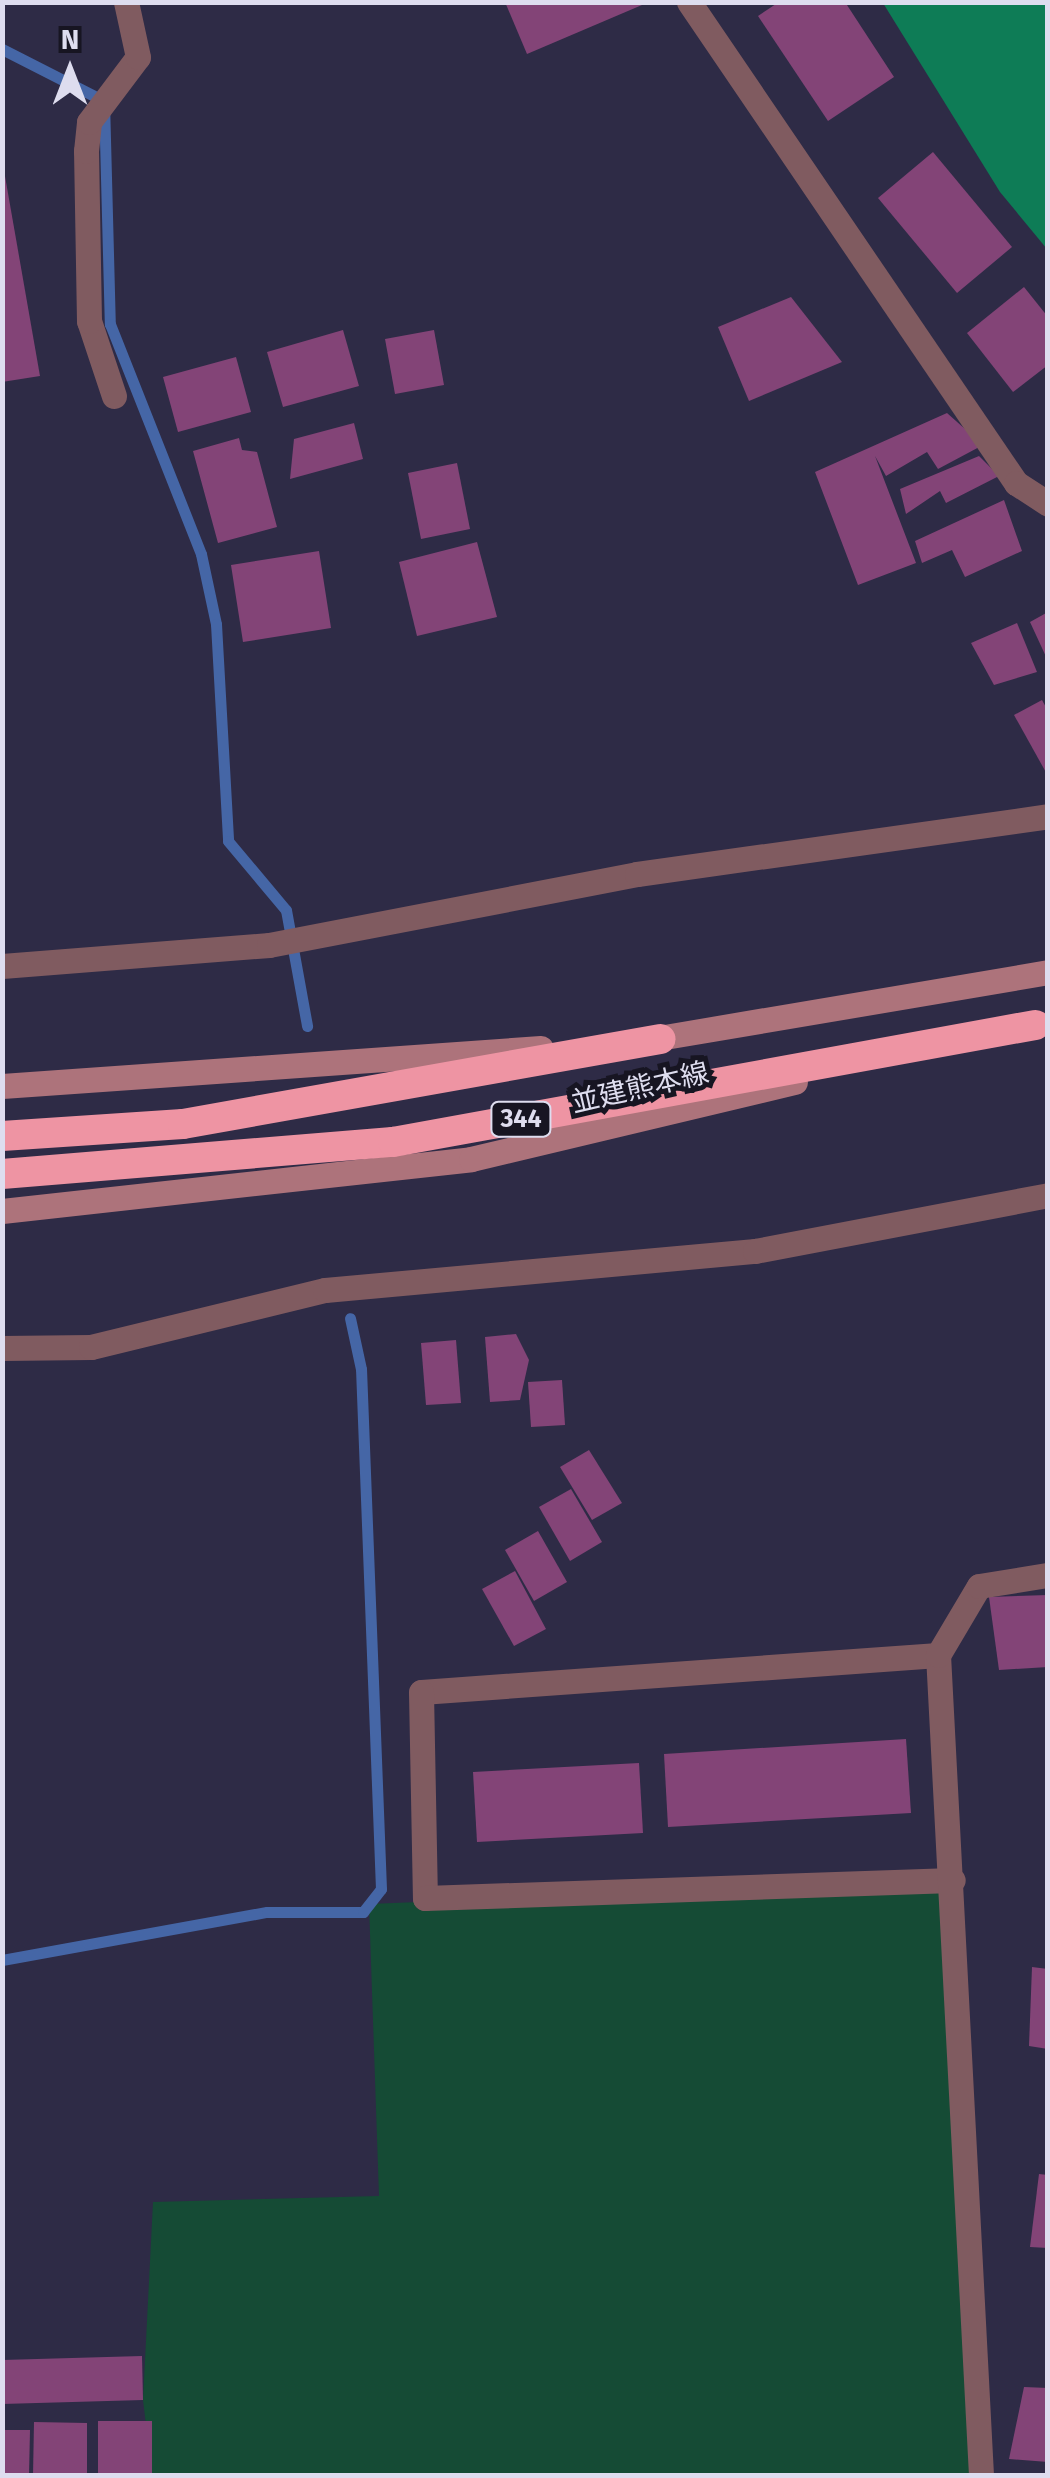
<!DOCTYPE html>
<html>
<head>
<meta charset="utf-8">
<style>
  body { margin:0 }
  #map { position:relative; width:1050px; height:2478px; overflow:hidden; background:#2e2b46; font-family:"Fira Sans","Noto Sans JP",sans-serif }
  div>[style] { position:absolute }
  .green>* { inset:0; background:#154b35 }
  .forest>* { inset:0; background:#0e7c56 }
  .stream>* { height:11px; margin:-5.5px; padding:0 5.5px; transform-origin:5.5px; border-radius:5.5px; background:#4566a6 }
  .building>* { inset:0; background:#834477 }
  .minor>* { height:25px; margin:-12.5px; padding:0 12.5px; transform-origin:12.5px; border-radius:12.5px; background:#805b60 }
  .secondary>* { height:25px; margin:-12.5px; padding:0 12.5px; transform-origin:12.5px; border-radius:12.5px; background:#ad737b }
  .motorway>* { height:30px; margin:-15px; padding:0 15px; transform-origin:15px; border-radius:15px; background:#ee94a3 }
  span { translate:-50% -50%; white-space:nowrap; text-align:center; line-height:1.15; -webkit-text-stroke:10px #171522; paint-order:stroke }
  .shield-label span { padding:2px 8px; background:#171522; border:2px solid; border-radius:8px; -webkit-text-stroke-width:0 }
  .shield-label { font-size:25px; color:#deddef; font-weight:700 }
  .street-label { font-size:28px; color:#deddef }
  .frame { position:absolute; inset:0; border:5px solid #deddef; pointer-events:none }
  .north { position:absolute; left:20px; top:20px; width:100px; height:100px; -webkit-text-stroke:8px #171522; paint-order:stroke; rotate:0deg; font-size:28px; font-weight:700; line-height:40px; text-align:center; color:#deddef }
  .north::after { content:''; display:block; margin:auto; width:35px; height:45px; background:#deddef; clip-path:polygon(50% 0,100% 100%,50% 72%,0 100%) }
</style>
</head>
<body>
<div id="map">
  <div class="green">
    <i style="clip-path:polygon(953px 1880px,976px 2476px,152px 2475px,143px 2400px,153px 2202px,379px 2196px,369px 1904px)"></i>
  </div>
  <div class="forest">
    <i style="clip-path:polygon(883px 3px,1047px 3px,1047px 249px,1000px 192px)"></i>
  </div>
  <div class="stream">
    <i style="left:2px;top:49px;width:114px;rotate:27deg"></i>
    <i style="left:104px;top:101px;width:223px;rotate:88.5deg"></i>
    <i style="left:110px;top:324px;width:247px;rotate:68.4deg"></i>
    <i style="left:201px;top:554px;width:72px;rotate:77.9deg"></i>
    <i style="left:216px;top:624px;width:217px;rotate:86.8deg"></i>
    <i style="left:228px;top:841px;width:90px;rotate:50deg"></i>
    <i style="left:286px;top:910px;width:118px;rotate:79.7deg"></i>
    <i style="left:2px;top:1960px;width:269px;rotate:-10.3deg"></i>
    <i style="left:267px;top:1912px;width:96px"></i>
    <i style="left:363px;top:1912px;width:29px;rotate:-52deg"></i>
    <i style="left:381px;top:1889px;width:520px;rotate:-92.2deg"></i>
    <i style="left:361px;top:1369px;width:52px;rotate:-102.2deg"></i>
  </div>
  <div class="building">
    <i style="clip-path:polygon(505px 2px,641px 2px,642px 5px,527px 54px)"></i>
    <i style="clip-path:polygon(779px 2px,845px 2px,894px 77px,828px 121px,758px 16px)"></i>
    <i style="clip-path:polygon(933px 152px,1012px 247px,957px 293px,878px 198px)"></i>
    <i style="clip-path:polygon(2px 159px,40px 376px,2px 382px)"></i>
    <i style="clip-path:polygon(1024px 287px,1048px 317px,1048px 365px,1013px 392px,967px 333px)"></i>
    <i style="clip-path:polygon(791px 297px,842px 362px,749px 401px,718px 327px)"></i>
    <i style="clip-path:polygon(343px 330px,359px 386px,283px 407px,267px 352px)"></i>
    <i style="clip-path:polygon(434px 330px,444px 385px,395px 394px,385px 339px)"></i>
    <i style="clip-path:polygon(236px 357px,251px 412px,178px 432px,163px 377px)"></i>
    <i style="clip-path:polygon(947px 413px,983px 445px,938px 469px,927px 452px,886px 476px,875px 456px,916px 563px,858px 585px,815px 472px)"></i>
    <i style="clip-path:polygon(354px 423px,363px 459px,290px 479px,294px 439px)"></i>
    <i style="clip-path:polygon(239px 438px,242px 450px,257px 452px,277px 527px,218px 543px,193px 451px)"></i>
    <i style="clip-path:polygon(979px 456px,999px 476px,946px 503px,940px 491px,906px 514px,900px 489px)"></i>
    <i style="clip-path:polygon(457px 463px,470px 529px,421px 539px,408px 473px)"></i>
    <i style="clip-path:polygon(1004px 500px,1022px 551px,965px 577px,952px 550px,922px 563px,915px 541px)"></i>
    <i style="clip-path:polygon(477px 542px,497px 617px,417px 636px,399px 562px)"></i>
    <i style="clip-path:polygon(319px 551px,331px 628px,243px 642px,231px 565px)"></i>
    <i style="clip-path:polygon(1048px 612px,1048px 661px,1030px 622px)"></i>
    <i style="clip-path:polygon(1017px 623px,1037px 672px,994px 685px,971px 643px)"></i>
    <i style="clip-path:polygon(1042px 700px,1048px 711px,1048px 776px,1014px 715px)"></i>
    <i style="clip-path:polygon(516px 1334px,529px 1360px,520px 1400px,490px 1402px,485px 1337px)"></i>
    <i style="clip-path:polygon(456px 1340px,461px 1403px,426px 1405px,421px 1343px)"></i>
    <i style="clip-path:polygon(562px 1380px,565px 1425px,531px 1427px,528px 1382px)"></i>
    <i style="clip-path:polygon(589px 1450px,622px 1503px,592px 1520px,560px 1467px)"></i>
    <i style="clip-path:polygon(571px 1489px,602px 1542px,570px 1561px,539px 1507px)"></i>
    <i style="clip-path:polygon(538px 1531px,567px 1582px,534px 1601px,505px 1550px)"></i>
    <i style="clip-path:polygon(515px 1571px,546px 1629px,514px 1646px,482px 1589px)"></i>
    <i style="clip-path:polygon(1048px 1595px,1048px 1667px,999px 1670px,989px 1597px)"></i>
    <i style="clip-path:polygon(906px 1739px,911px 1813px,668px 1827px,664px 1754px)"></i>
    <i style="clip-path:polygon(639px 1763px,643px 1833px,477px 1842px,473px 1772px)"></i>
    <i style="clip-path:polygon(1032px 1967px,1048px 1969px,1048px 2049px,1029px 2046px)"></i>
    <i style="clip-path:polygon(1039px 2174px,1048px 2175px,1048px 2248px,1030px 2247px)"></i>
    <i style="clip-path:polygon(142px 2356px,143px 2400px,2px 2404px,2px 2360px)"></i>
    <i style="clip-path:polygon(1024px 2387px,1048px 2388px,1048px 2462px,1009px 2459px)"></i>
    <i style="clip-path:polygon(98px 2421px,152px 2421px,152px 2476px,98px 2476px)"></i>
    <i style="clip-path:polygon(34px 2422px,87px 2423px,87px 2476px,33px 2476px)"></i>
    <i style="clip-path:polygon(2px 2430px,30px 2430px,29px 2476px,2px 2476px)"></i>
  </div>
  <div class="minor">
    <i style="left:689px;top:2px;width:582px;rotate:55.79deg"></i>
    <i style="left:1016px;top:483px;width:38px;rotate:33deg"></i>
    <i style="left:114px;top:396px;width:79px;rotate:-108.4deg"></i>
    <i style="left:89px;top:321px;width:170px;rotate:-91deg"></i>
    <i style="left:86px;top:151px;width:29px;rotate:-84deg"></i>
    <i style="left:89px;top:122px;width:81px;rotate:-53deg"></i>
    <i style="left:138px;top:57px;width:56px;rotate:-102.3deg"></i>
    <i style="left:2px;top:966px;width:268px;rotate:-4.5deg"></i>
    <i style="left:269px;top:945px;width:375px;rotate:-10.9deg"></i>
    <i style="left:637px;top:874px;width:415px;rotate:-8deg"></i>
    <i style="left:2px;top:1348px;width:89px;rotate:-0.6deg"></i>
    <i style="left:91px;top:1347px;width:241px;rotate:-13.7deg"></i>
    <i style="left:325px;top:1290px;width:432px;rotate:-5.2deg"></i>
    <i style="left:755px;top:1251px;width:298px;rotate:-10.8deg"></i>
    <i style="left:938px;top:1655px;width:518px;rotate:175.91deg"></i>
    <i style="left:421px;top:1692px;width:206px;rotate:88.9deg"></i>
    <i style="left:425px;top:1898px;width:528px;rotate:-1.95deg"></i>
    <i style="left:981px;top:2475px;width:821px;rotate:-93deg"></i>
    <i style="left:938px;top:1655px;width:80px;rotate:-59.3deg"></i>
    <i style="left:979px;top:1586px;width:70px;rotate:-9.1deg"></i>
  </div>
  <div class="secondary">
    <i style="left:641px;top:1041px;width:413px;rotate:-9.6deg"></i>
    <i style="left:2px;top:1086px;width:540px;rotate:-4.03deg"></i>
    <i style="left:2px;top:1211px;width:472px;rotate:-6.3deg"></i>
    <i style="left:471px;top:1159px;width:333px;rotate:-13.4deg"></i>
  </div>
  <div class="motorway">
    <i style="left:2px;top:1136px;width:181px;rotate:-3.8deg"></i>
    <i style="left:183px;top:1124px;width:485px;rotate:-10.1deg"></i>
    <i style="left:2px;top:1174px;width:392px;rotate:-4.7deg"></i>
    <i style="left:393px;top:1142px;width:653px;rotate:-10.33deg"></i>
  </div>
  <div class="shield-label">
    <span style="left:521px;top:1119px">344</span>
  </div>
  <div class="street-label">
    <span style="left:640px;top:1088px;rotate:-13deg">並建熊本線</span>
  </div>
  <div class="frame"></div>
  <div class="north">N</div>
</div>
</body>
</html>
